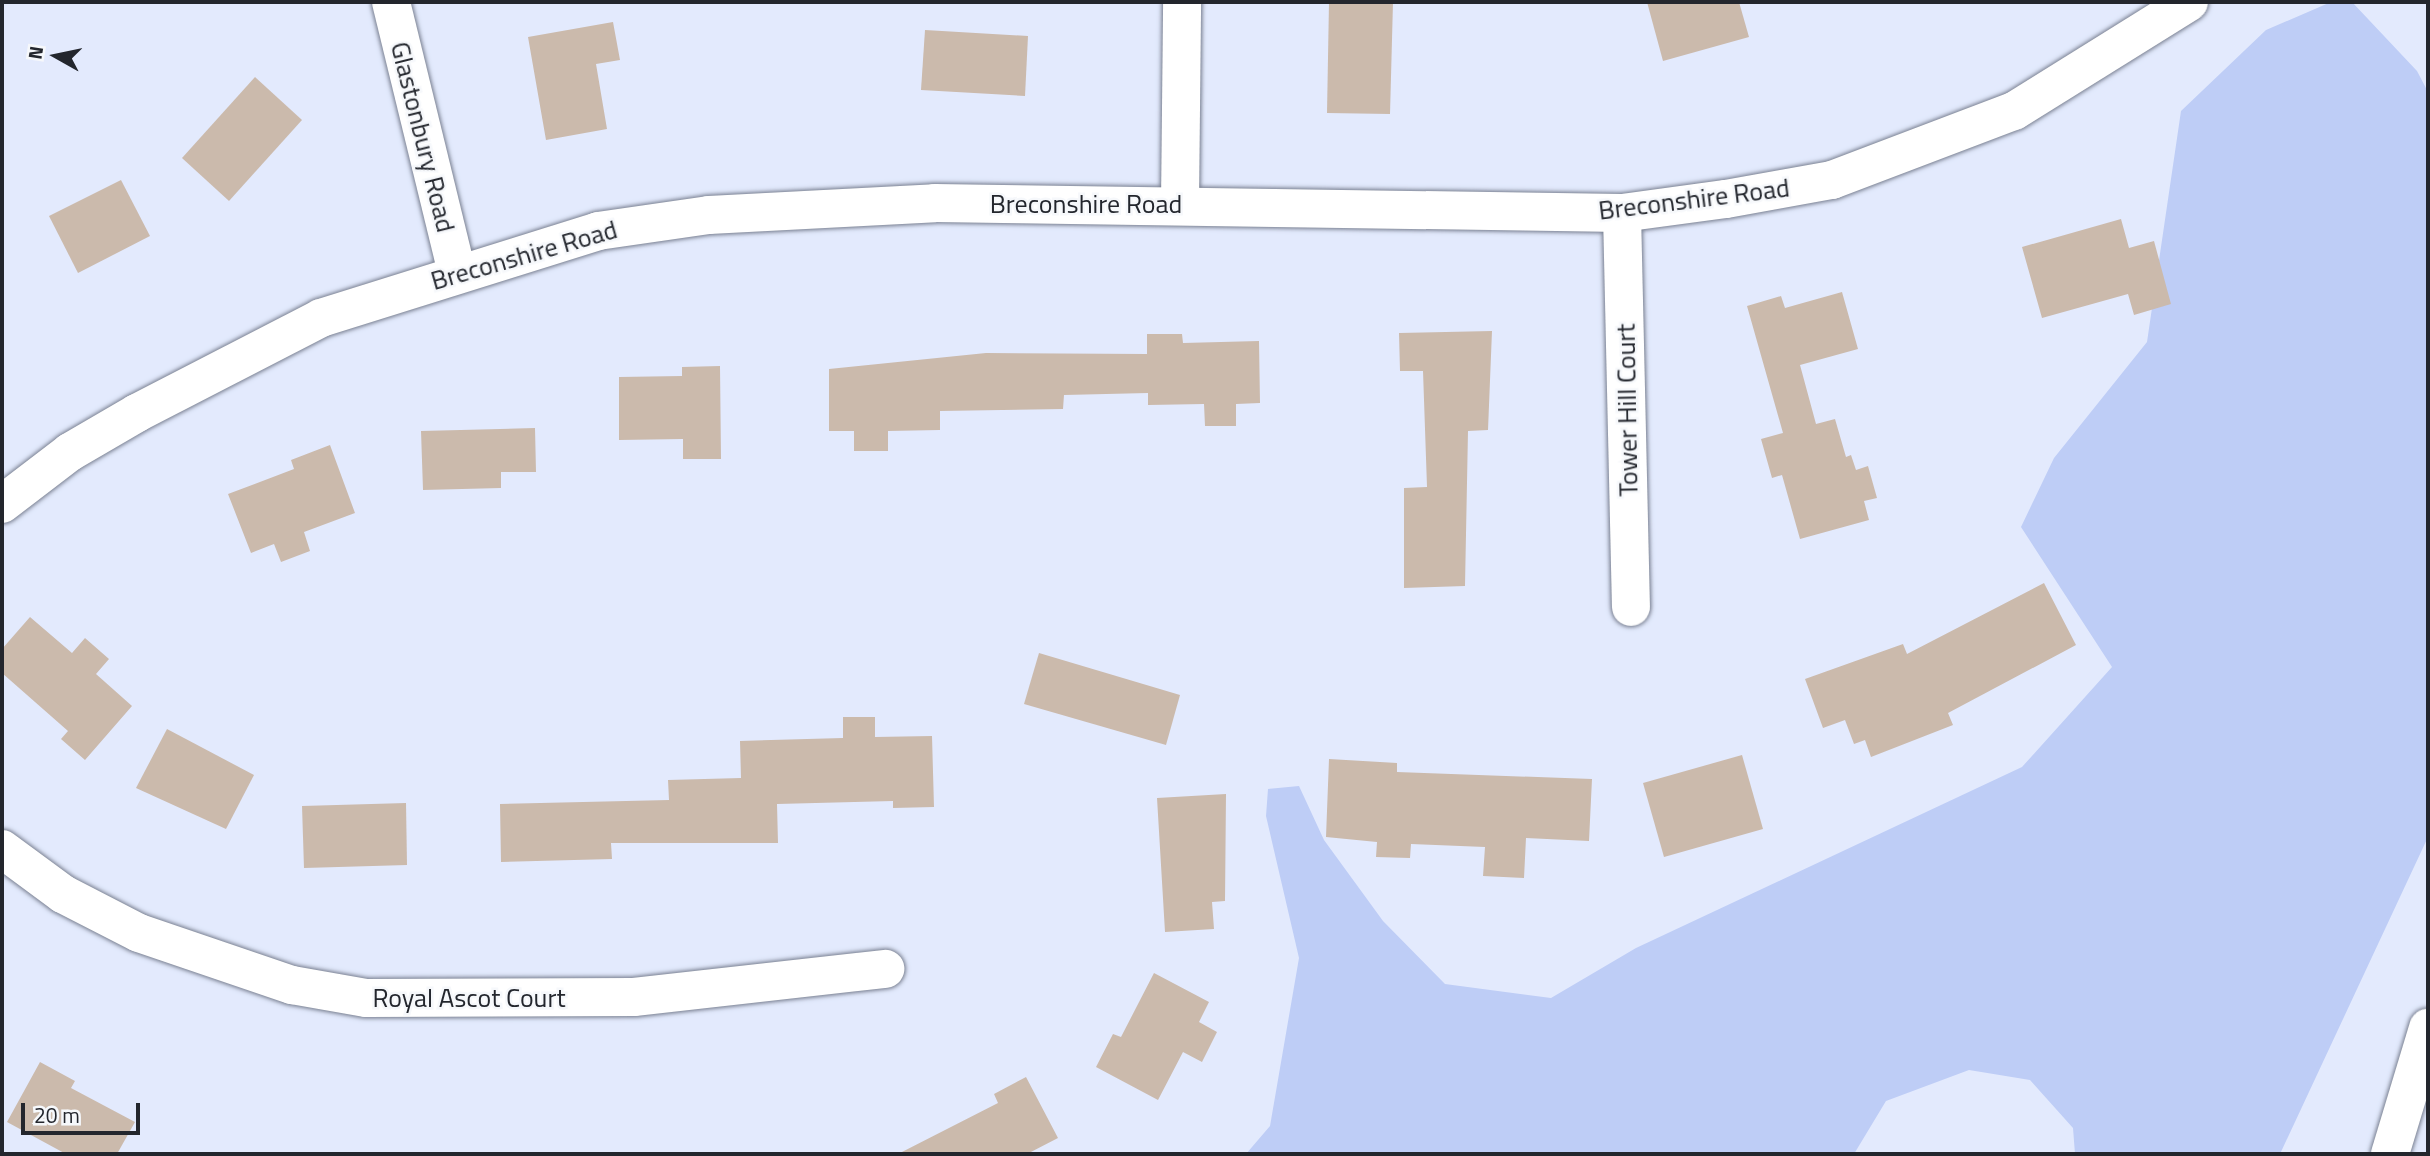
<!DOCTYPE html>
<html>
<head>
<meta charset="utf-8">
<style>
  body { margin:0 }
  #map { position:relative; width:2430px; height:1156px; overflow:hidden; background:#e3eafd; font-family:"Titillium Web",sans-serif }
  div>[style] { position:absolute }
  .green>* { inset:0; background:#becdf6 }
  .building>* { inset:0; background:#cbbaac }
  .roads { filter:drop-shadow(0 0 2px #7a8192) drop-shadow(0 0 2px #7a8192) }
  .minor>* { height:38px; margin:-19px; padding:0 19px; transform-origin:19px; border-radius:19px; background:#fff }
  span { translate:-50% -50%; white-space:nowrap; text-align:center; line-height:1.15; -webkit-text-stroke:5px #f6f8fb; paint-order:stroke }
  .street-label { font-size:26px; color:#23262d }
  .frame { position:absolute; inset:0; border:4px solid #23262d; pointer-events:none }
  .north { position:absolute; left:21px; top:21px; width:70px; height:70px; -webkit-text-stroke:5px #f6f8fb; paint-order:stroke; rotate:279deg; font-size:19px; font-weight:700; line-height:28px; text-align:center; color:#23262d }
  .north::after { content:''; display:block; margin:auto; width:24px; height:32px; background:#23262d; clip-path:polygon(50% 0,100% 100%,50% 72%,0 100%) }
  .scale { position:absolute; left:21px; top:1103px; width:119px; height:32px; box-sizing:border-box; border:4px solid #23262d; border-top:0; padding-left:9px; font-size:21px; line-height:24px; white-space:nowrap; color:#23262d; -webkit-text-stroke:5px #f6f8fb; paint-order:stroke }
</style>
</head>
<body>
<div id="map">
  <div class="green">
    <i style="clip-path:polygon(2331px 2px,2352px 2px,2417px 71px,2428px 92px,2428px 837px,2280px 1154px,2075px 1154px,2073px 1128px,2030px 1080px,1969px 1070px,1886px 1101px,1854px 1154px,1246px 1154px,1270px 1126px,1299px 958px,1266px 816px,1268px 789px,1299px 786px,1324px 840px,1383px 921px,1445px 984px,1551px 998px,1636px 948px,2022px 767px,2112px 667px,2021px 527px,2054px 458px,2147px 342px,2181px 111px,2266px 30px)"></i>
  </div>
  <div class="building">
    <i style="clip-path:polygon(1329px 2px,1393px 2px,1390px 114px,1327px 113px)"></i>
    <i style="clip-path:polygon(1647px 2px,1739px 2px,1749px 37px,1663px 61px)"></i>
    <i style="clip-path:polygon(613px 22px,620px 60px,596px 64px,607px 129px,546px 140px,528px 37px)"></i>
    <i style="clip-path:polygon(925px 30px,1028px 36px,1025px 96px,921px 90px)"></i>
    <i style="clip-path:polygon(255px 77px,302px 120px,229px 201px,182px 158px)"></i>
    <i style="clip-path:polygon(121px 180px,150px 236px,78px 273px,49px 216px)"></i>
    <i style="clip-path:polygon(2121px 219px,2129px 248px,2154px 241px,2171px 304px,2134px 315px,2128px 294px,2042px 318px,2022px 247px)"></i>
    <i style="clip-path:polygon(1842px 292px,1858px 349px,1800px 365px,1816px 424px,1835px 419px,1846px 457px,1851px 455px,1856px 470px,1868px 466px,1877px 498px,1864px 501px,1869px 520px,1800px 539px,1782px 475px,1772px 478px,1761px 439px,1783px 433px,1747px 306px,1781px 296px,1785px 308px)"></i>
    <i style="clip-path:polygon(1492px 331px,1488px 430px,1468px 431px,1465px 586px,1404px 588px,1404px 488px,1427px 487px,1423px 371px,1400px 371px,1399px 333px)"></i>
    <i style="clip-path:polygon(1147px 334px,1182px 334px,1183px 343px,1259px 341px,1260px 403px,1236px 404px,1236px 426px,1205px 426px,1204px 404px,1148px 405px,1148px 393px,1064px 395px,1063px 409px,940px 411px,940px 430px,888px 431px,888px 451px,854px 451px,854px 431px,829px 431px,829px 369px,986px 353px,1147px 354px)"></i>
    <i style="clip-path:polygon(720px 366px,721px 459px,683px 459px,683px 439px,619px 440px,619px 377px,682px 376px,682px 367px)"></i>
    <i style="clip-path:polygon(535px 428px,536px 472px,501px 472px,501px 488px,423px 490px,421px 431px)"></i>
    <i style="clip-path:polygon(330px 445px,355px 513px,304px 532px,310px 551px,281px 562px,274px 544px,251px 553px,228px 494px,294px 469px,291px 460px)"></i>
    <i style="clip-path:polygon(2044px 583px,2076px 645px,1948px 713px,1953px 725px,1871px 757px,1865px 740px,1854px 744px,1845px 720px,1823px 728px,1805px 679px,1903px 644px,1907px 654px)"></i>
    <i style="clip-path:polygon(30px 617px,72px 653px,85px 638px,109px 659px,96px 674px,132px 706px,85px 760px,61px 739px,68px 731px,2px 673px,2px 649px)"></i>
    <i style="clip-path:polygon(1039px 653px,1180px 695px,1166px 745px,1024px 704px)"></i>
    <i style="clip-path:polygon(843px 717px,875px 717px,875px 737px,932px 736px,934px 807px,893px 808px,893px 801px,777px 804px,778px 843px,611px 843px,612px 859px,501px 862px,500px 804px,669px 800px,668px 780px,741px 778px,740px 741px,843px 738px)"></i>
    <i style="clip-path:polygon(167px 729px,254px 775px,226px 829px,136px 788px)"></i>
    <i style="clip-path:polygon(1742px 755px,1763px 829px,1664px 857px,1643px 783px)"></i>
    <i style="clip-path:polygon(1329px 759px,1397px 763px,1397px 772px,1592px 779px,1589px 841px,1526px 838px,1524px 878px,1483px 876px,1485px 847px,1411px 844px,1410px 858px,1376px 857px,1377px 842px,1326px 837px)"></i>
    <i style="clip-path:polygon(1226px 794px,1225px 901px,1212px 902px,1214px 929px,1165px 932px,1157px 798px)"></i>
    <i style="clip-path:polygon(406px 803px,407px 865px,304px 868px,302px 806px)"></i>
    <i style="clip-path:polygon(1154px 973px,1209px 1002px,1199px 1022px,1217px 1032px,1202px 1062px,1183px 1052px,1158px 1100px,1096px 1067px,1113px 1034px,1121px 1037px)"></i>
    <i style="clip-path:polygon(40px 1062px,75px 1081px,71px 1088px,135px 1122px,117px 1154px,66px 1154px,7px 1122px)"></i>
    <i style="clip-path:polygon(1026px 1077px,1058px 1138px,1027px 1154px,898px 1154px,998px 1103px,994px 1094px)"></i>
  </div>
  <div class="roads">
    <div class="minor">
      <i style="left:391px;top:2px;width:278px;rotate:76.3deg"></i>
      <i style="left:1180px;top:204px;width:202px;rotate:-89.4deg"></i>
      <i style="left:1622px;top:213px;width:394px;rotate:88.7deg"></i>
      <i style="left:2px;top:504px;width:86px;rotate:-37.4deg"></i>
      <i style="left:70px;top:452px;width:78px;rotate:-30.2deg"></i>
      <i style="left:137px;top:413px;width:207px;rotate:-27.3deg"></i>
      <i style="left:321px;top:318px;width:290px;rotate:-17.4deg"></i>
      <i style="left:598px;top:231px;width:112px;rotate:-8.2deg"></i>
      <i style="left:709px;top:215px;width:226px;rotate:-3deg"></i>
      <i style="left:935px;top:203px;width:687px;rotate:0.83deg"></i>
      <i style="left:1622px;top:213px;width:105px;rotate:-7.7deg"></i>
      <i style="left:1726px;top:199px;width:108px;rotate:-10.2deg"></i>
      <i style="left:1832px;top:180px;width:195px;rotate:-20.8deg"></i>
      <i style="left:2014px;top:111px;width:206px;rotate:-31.9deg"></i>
      <i style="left:2px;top:849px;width:76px;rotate:36.4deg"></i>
      <i style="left:63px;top:894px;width:85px;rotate:27.2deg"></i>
      <i style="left:139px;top:933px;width:162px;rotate:18.8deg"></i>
      <i style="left:292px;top:985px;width:75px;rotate:10deg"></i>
      <i style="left:366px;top:998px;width:268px;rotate:-0.2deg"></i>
      <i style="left:634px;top:997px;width:253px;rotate:-6.4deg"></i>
      <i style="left:2390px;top:1154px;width:132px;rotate:-73.2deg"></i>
    </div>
  </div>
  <div class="street-label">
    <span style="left:423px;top:137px;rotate:76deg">Glastonbury Road</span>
    <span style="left:1694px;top:199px;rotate:-7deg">Breconshire Road</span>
    <span style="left:1086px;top:204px">Breconshire Road</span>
    <span style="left:524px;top:255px;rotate:-16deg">Breconshire Road</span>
    <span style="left:1627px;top:410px;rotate:-91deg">Tower Hill Court</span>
    <span style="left:469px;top:998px">Royal Ascot Court</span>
  </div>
  <div class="frame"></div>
  <div class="north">N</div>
  <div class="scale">20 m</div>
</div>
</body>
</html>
